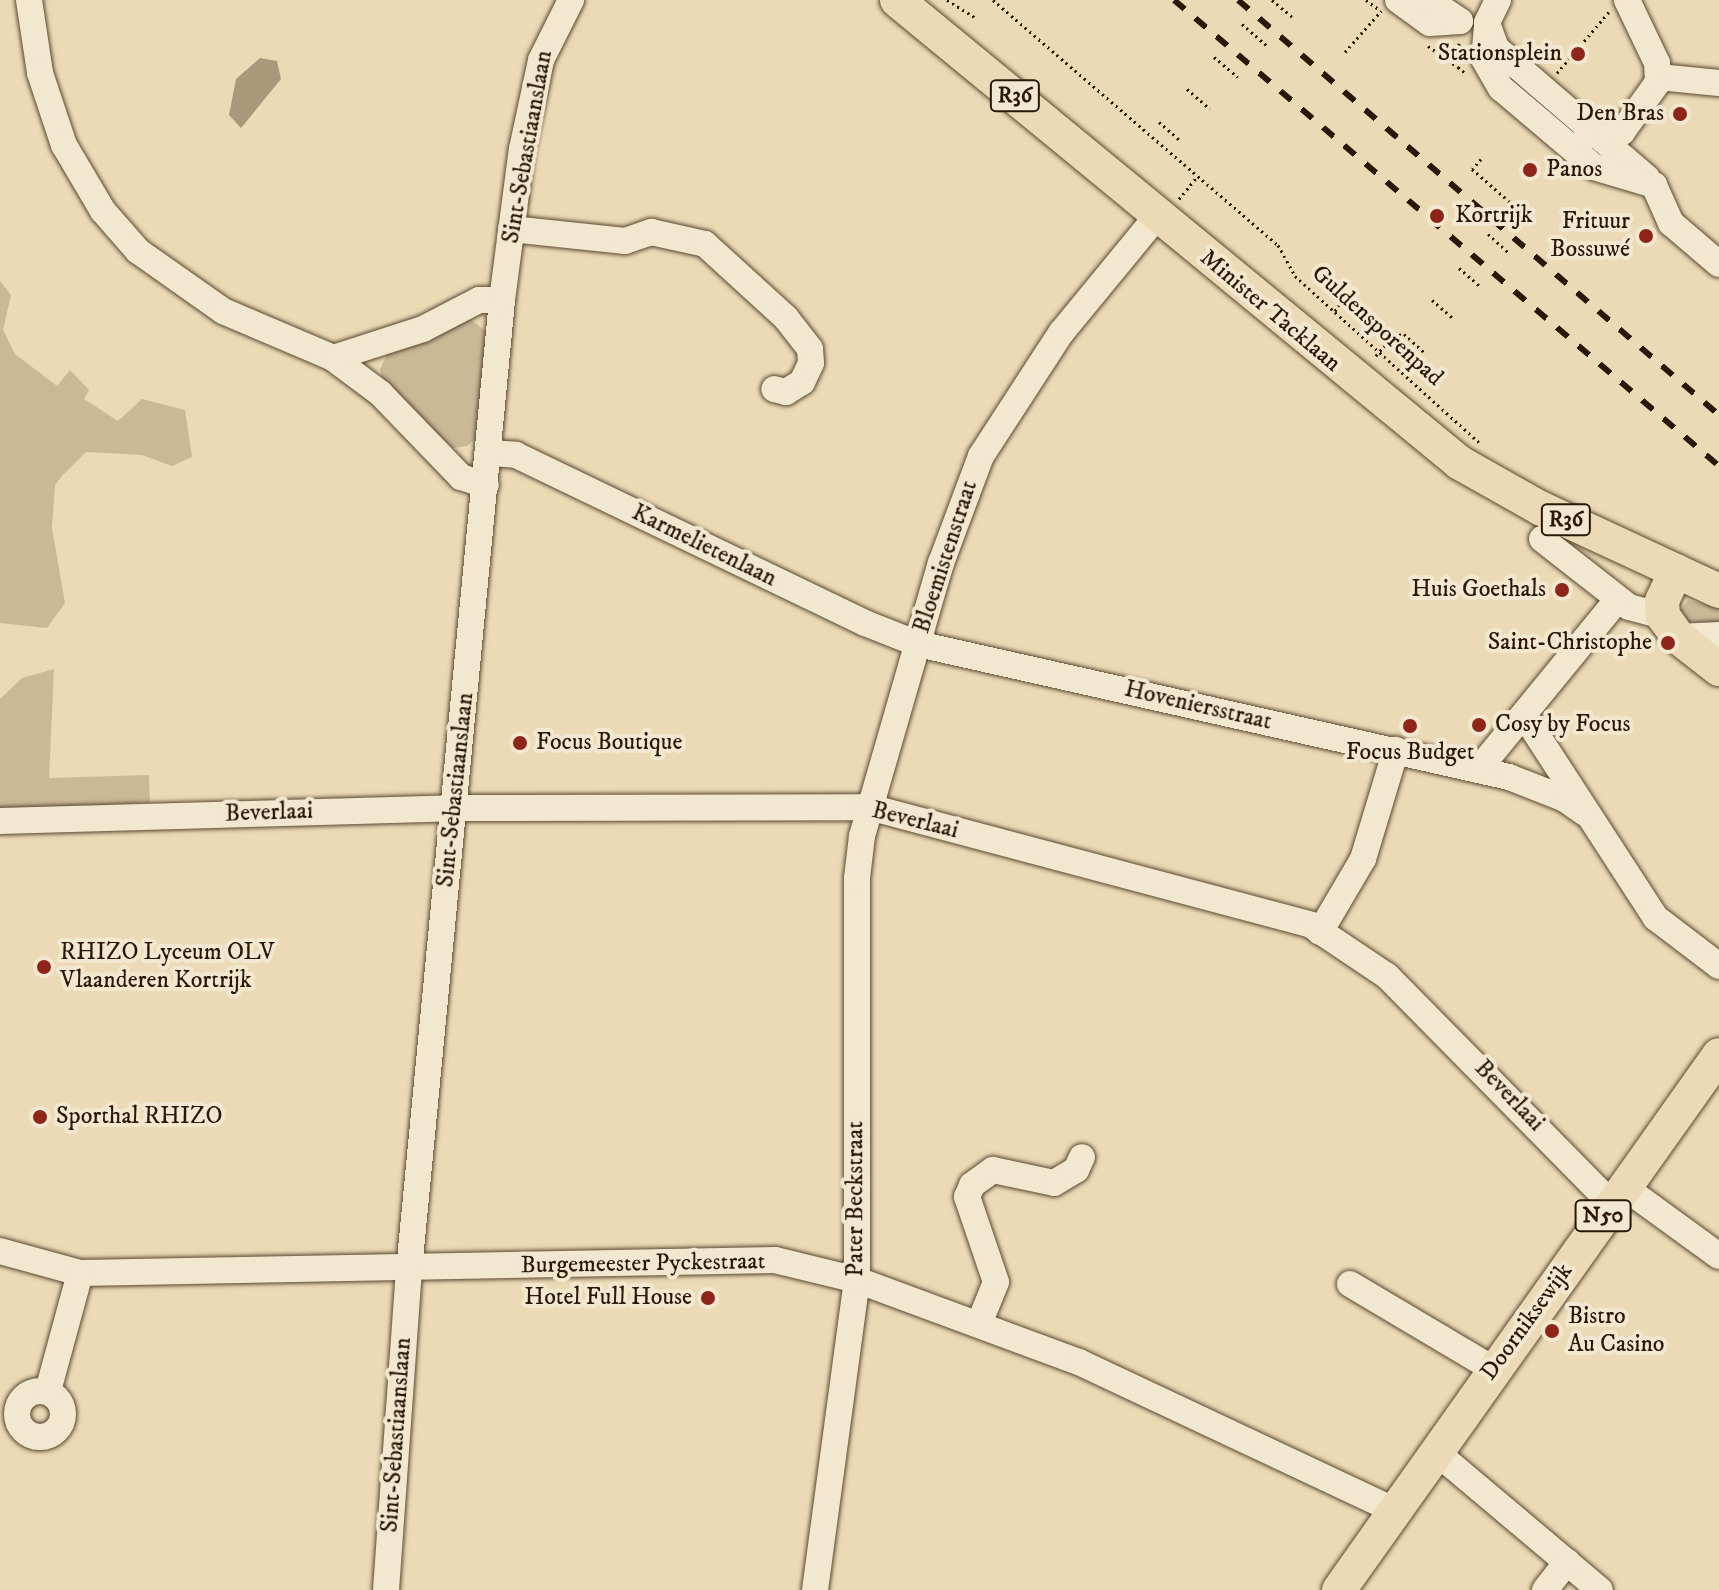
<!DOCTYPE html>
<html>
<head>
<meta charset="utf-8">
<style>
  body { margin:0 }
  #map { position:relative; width:1719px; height:1590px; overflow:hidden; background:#ebdab5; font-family:"IM FELL DW Pica",serif }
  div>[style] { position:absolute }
  .green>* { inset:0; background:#cab997 }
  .water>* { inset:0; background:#a9987a }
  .path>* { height:3px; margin-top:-1.5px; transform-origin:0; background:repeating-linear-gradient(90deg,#2a1707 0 2px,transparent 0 6px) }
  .roads { filter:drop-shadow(0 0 2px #5a4832) drop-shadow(0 0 2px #5a4832) }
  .minor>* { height:26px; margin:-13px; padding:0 13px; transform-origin:13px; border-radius:13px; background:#f2e7cf }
  .minor>.ring { margin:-13px; padding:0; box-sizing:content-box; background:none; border:26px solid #f2e7cf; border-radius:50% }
  .major>* { height:34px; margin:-17px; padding:0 17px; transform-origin:17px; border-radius:17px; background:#ebdab5 }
  .rail>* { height:6px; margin-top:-3px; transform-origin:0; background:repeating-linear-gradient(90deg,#2a1707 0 14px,transparent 0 28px) }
  .dots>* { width:22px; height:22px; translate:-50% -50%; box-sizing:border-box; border:4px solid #f2e7cf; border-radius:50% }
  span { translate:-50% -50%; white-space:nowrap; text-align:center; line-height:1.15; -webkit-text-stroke:8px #f2e7cf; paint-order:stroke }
  .shield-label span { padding:2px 6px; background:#f2e7cf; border:2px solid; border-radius:6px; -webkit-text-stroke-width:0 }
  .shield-label { font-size:22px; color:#2a1707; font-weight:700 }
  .poi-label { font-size:24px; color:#2a1707 }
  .right { translate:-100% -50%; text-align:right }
  .left { translate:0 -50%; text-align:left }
  .street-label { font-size:24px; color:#2a1707 }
</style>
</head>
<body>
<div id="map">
  <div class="green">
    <i style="clip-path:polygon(0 281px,11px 295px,3px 330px,15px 354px,57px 386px,70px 370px,89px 390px,84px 399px,118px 421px,142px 399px,185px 410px,192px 457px,172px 466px,142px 455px,86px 452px,62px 476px,55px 485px,52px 528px,65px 603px,47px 628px,0 623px)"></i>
    <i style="clip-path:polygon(470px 319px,487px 332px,478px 436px,467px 446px,453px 448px,383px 382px,380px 369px,388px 353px)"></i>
    <i style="clip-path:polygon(1688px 600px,1719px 608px,1719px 623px,1687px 621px,1681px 610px)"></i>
    <i style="clip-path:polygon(54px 669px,49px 778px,149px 775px,150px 802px,0 812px,0 699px,22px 678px)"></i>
  </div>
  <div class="water">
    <i style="clip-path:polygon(260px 58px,277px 61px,281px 79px,241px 128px,229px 115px,236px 79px)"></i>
  </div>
  <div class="path">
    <i style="left:947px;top:0;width:36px;rotate:32deg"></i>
    <i style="left:993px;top:0;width:376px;rotate:40.7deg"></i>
    <i style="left:1278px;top:245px;width:35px;rotate:61deg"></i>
    <i style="left:1295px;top:276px;width:248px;rotate:42.1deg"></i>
    <i style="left:1272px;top:0;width:26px;rotate:40deg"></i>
    <i style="left:1366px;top:0;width:14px;rotate:36deg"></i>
    <i style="left:1242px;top:24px;width:33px;rotate:41deg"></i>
    <i style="left:1459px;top:43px;width:24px;rotate:92deg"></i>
    <i style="left:1458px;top:67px;width:8px;rotate:40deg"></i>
    <i style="left:1428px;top:46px;width:37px;rotate:35deg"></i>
    <i style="left:1345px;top:52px;width:55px;rotate:-48.7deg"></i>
    <i style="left:1214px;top:57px;width:31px;rotate:40deg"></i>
    <i style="left:1557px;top:73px;width:80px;rotate:-49.6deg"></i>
    <i style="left:1187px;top:89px;width:30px;rotate:41deg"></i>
    <i style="left:1159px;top:122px;width:29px;rotate:41deg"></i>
    <i style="left:1481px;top:159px;width:13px;rotate:132deg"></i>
    <i style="left:1472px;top:169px;width:81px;rotate:41deg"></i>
    <i style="left:1179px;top:199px;width:28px;rotate:-51deg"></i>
    <i style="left:1488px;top:234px;width:27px;rotate:42deg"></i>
    <i style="left:1459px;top:268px;width:28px;rotate:41deg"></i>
    <i style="left:1432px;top:300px;width:28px;rotate:41deg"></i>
    <i style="left:1335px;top:311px;width:14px;rotate:-54deg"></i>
    <i style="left:1343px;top:300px;width:62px;rotate:35.8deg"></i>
    <i style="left:1393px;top:336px;width:28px;rotate:131deg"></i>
    <i style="left:1393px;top:336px;width:11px;rotate:-10deg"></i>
    <i style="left:1404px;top:334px;width:27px;rotate:42deg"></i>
  </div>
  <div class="roads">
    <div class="minor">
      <i style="left:29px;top:0;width:74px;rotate:81.4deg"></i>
      <i style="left:40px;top:73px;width:76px;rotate:71.6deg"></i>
      <i style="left:64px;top:145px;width:77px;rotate:59.4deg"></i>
      <i style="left:103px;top:211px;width:53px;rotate:48.8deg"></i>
      <i style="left:138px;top:251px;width:104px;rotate:35.2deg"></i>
      <i style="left:223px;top:311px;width:120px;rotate:23.1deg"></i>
      <i style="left:333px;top:358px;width:59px;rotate:36.7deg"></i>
      <i style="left:380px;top:393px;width:117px;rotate:46deg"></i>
      <i style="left:461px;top:477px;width:26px;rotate:18deg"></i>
      <i style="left:1398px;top:0;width:39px;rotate:36deg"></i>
      <i style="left:1430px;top:23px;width:30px;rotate:-4deg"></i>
      <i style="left:1460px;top:21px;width:37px;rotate:-146deg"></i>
      <i style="left:1498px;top:0;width:25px;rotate:116deg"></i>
      <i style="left:1487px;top:23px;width:27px;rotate:70deg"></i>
      <i style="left:1496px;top:48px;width:199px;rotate:40.7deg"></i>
      <i style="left:1487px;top:26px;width:33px;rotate:95deg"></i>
      <i style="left:1484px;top:59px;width:34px;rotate:60deg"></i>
      <i style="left:1501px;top:88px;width:122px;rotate:40.3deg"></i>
      <i style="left:1594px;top:167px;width:63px;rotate:16.7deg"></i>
      <i style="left:1654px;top:185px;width:42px;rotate:65.9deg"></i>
      <i style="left:1671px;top:223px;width:63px;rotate:40.5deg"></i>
      <i style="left:1659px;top:77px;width:60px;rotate:5.7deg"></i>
      <i style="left:1587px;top:134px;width:19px;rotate:9deg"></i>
      <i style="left:1606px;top:137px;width:17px;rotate:-17deg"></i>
      <i style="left:1622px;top:132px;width:62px;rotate:-54.2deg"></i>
      <i style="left:1658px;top:82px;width:19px;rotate:-93deg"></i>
      <i style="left:1657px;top:63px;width:70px;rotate:-115.5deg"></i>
      <i style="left:511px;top:229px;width:115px;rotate:6deg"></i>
      <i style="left:625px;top:241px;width:28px;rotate:-19deg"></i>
      <i style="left:651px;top:232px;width:55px;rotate:12.5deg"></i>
      <i style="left:705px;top:244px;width:110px;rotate:42.4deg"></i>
      <i style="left:786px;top:318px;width:39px;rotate:52deg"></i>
      <i style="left:810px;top:349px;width:14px;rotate:86deg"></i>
      <i style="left:811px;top:363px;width:21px;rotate:115deg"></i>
      <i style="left:802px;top:382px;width:19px;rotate:148deg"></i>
      <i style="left:786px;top:392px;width:12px;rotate:-166deg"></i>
      <i style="left:333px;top:358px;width:95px;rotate:-17.9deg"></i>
      <i style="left:423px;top:329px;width:63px;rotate:-27.4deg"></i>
      <i style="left:479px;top:300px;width:23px"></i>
      <i style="left:490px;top:453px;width:26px;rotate:4deg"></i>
      <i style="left:516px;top:455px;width:387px;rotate:25.7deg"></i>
      <i style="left:865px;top:623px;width:57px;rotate:21.6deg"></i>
      <i style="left:918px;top:644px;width:606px;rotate:12.68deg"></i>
      <i style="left:1509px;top:777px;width:60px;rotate:21.4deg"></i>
      <i style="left:1565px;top:799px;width:24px;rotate:35deg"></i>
      <i style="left:1542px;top:539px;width:110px;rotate:38deg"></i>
      <i style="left:1629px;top:607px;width:35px;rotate:15deg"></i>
      <i style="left:1678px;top:637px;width:41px;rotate:-2.8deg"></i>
      <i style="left:1524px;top:715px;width:242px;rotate:57deg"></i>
      <i style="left:1656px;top:918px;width:79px;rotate:37.3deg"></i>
      <i style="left:1478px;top:770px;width:221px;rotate:-50.7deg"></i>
      <i style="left:0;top:821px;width:454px;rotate:-1.6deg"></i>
      <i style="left:454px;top:808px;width:415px;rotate:-0.1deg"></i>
      <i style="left:869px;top:807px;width:457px;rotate:14.9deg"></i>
      <i style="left:1311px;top:925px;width:92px;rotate:33.9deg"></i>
      <i style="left:1387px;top:976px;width:320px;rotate:45.4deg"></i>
      <i style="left:1320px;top:932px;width:85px;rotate:-59.5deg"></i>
      <i style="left:1363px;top:859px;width:114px;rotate:-73.2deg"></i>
      <i style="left:1624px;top:1187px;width:117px;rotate:36deg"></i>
      <i style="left:0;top:1251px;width:83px;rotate:15.4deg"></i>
      <i style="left:80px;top:1273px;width:695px;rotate:-1.07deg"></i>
      <i style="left:775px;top:1260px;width:84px;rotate:13.7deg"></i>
      <i style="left:857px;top:1280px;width:237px;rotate:20.3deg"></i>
      <i style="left:1079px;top:1362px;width:350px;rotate:25.2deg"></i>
      <i style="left:1350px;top:1284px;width:166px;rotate:30.7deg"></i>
      <i style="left:979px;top:1324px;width:45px;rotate:-68deg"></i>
      <i style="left:996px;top:1282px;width:90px;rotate:-108.8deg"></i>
      <i style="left:967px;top:1197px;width:13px;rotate:-67deg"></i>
      <i style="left:972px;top:1185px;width:26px;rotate:-36deg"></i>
      <i style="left:993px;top:1170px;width:62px;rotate:12deg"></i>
      <i style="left:1054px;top:1183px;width:26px;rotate:-31deg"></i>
      <i style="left:1076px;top:1170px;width:14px;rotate:-65deg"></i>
      <i class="ring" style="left:17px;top:1391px;width:20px;height:20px"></i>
      <i style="left:48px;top:1391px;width:122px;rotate:-74.8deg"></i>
      <i style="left:1436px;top:1452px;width:214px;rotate:40.1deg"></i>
      <i style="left:386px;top:1590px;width:321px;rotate:-85.9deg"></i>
      <i style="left:409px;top:1270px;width:974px;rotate:-84.52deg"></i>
      <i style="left:502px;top:300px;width:152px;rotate:-82.5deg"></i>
      <i style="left:522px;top:149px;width:91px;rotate:-77.9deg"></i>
      <i style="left:541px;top:60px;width:67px;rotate:-63.4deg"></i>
      <i style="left:815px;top:1590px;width:313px;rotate:-82.3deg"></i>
      <i style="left:857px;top:1280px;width:402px;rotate:-90deg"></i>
      <i style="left:857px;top:878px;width:42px;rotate:-83.2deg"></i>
      <i style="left:862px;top:836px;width:284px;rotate:-73.9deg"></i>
      <i style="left:941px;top:563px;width:114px;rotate:-69.5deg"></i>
      <i style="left:981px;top:456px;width:147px;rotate:-57deg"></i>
      <i style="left:1061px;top:333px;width:151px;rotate:-50.6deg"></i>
      <i style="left:1545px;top:1590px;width:36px;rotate:-52deg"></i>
    </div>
    <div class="major">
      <i style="left:897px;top:0;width:729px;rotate:39.43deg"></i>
      <i style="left:1460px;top:463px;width:92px;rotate:29.4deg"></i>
      <i style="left:1540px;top:508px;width:197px;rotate:24.9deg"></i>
      <i style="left:1676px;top:571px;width:33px;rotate:115deg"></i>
      <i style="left:1662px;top:601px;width:15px;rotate:86deg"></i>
      <i style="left:1663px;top:616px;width:26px;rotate:54deg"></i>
      <i style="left:1678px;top:637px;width:52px;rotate:38deg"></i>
      <i style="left:1339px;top:1590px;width:656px;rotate:-54.61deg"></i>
    </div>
  </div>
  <div class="rail">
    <i style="left:1174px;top:0;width:717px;rotate:40.53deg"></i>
    <i style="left:1238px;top:0;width:635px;rotate:40.79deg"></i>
  </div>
  <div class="dots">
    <i style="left:1578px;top:54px;background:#8f2418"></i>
    <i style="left:1680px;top:114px;background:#8f2418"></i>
    <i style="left:1530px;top:170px;background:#8f2418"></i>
    <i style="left:1437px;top:216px;background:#8f2418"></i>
    <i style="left:1646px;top:236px;background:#8f2418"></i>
    <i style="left:1562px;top:590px;background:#8f2418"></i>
    <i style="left:1668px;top:643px;background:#8f2418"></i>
    <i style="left:1479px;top:725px;background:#8f2418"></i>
    <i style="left:1410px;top:726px;background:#8f2418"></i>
    <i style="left:520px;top:743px;background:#8f2418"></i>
    <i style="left:44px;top:967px;background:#8f2418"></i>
    <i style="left:40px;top:1117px;background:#8f2418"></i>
    <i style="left:708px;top:1298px;background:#8f2418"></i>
    <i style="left:1552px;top:1331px;background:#8f2418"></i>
  </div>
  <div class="shield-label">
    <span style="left:1015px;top:96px">R36</span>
    <span style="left:1566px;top:520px">R36</span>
    <span style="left:1603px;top:1216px">N50</span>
  </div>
  <div class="poi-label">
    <span class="right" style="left:1562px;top:54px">Stationsplein</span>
    <span class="right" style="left:1664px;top:114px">Den Bras</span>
    <span class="left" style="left:1546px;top:170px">Panos</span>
    <span class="left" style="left:1455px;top:216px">Kortrijk</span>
    <span class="right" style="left:1630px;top:236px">Frituur<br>Bossuwé</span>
    <span class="right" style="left:1546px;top:590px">Huis Goethals</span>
    <span class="right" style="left:1652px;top:643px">Saint-Christophe</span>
    <span class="left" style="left:1495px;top:725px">Cosy by Focus</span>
    <span class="left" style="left:536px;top:743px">Focus Boutique</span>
    <span style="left:1410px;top:753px">Focus Budget</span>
    <span class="left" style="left:60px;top:967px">RHIZO Lyceum OLV<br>Vlaanderen Kortrijk</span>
    <span class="left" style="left:56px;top:1117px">Sporthal RHIZO</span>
    <span class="right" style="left:692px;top:1298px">Hotel Full House</span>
    <span class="left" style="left:1568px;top:1331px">Bistro<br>Au Casino</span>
  </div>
  <div class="street-label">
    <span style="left:528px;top:147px;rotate:-80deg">Sint-Sebastiaanslaan</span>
    <span style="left:1270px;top:311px;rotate:40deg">Minister Tacklaan</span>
    <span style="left:1377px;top:326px;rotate:42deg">Guldensporenpad</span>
    <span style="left:704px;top:546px;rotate:26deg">Karmelietenlaan</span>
    <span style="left:946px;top:557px;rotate:-72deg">Bloemistenstraat</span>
    <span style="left:1198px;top:706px;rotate:13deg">Hoveniersstraat</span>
    <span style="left:456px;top:790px;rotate:-84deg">Sint-Sebastiaanslaan</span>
    <span style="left:269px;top:813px;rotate:-2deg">Beverlaai</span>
    <span style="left:915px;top:821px;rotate:14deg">Beverlaai</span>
    <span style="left:1509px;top:1096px;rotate:46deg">Beverlaai</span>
    <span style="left:856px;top:1199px;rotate:-90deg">Pater Beckstraat</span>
    <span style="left:643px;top:1264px;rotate:-1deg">Burgemeester Pyckestraat</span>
    <span style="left:1527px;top:1322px;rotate:-54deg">Doorniksewijk</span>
    <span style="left:397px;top:1435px;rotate:-86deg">Sint-Sebastiaanslaan</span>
  </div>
</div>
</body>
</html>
